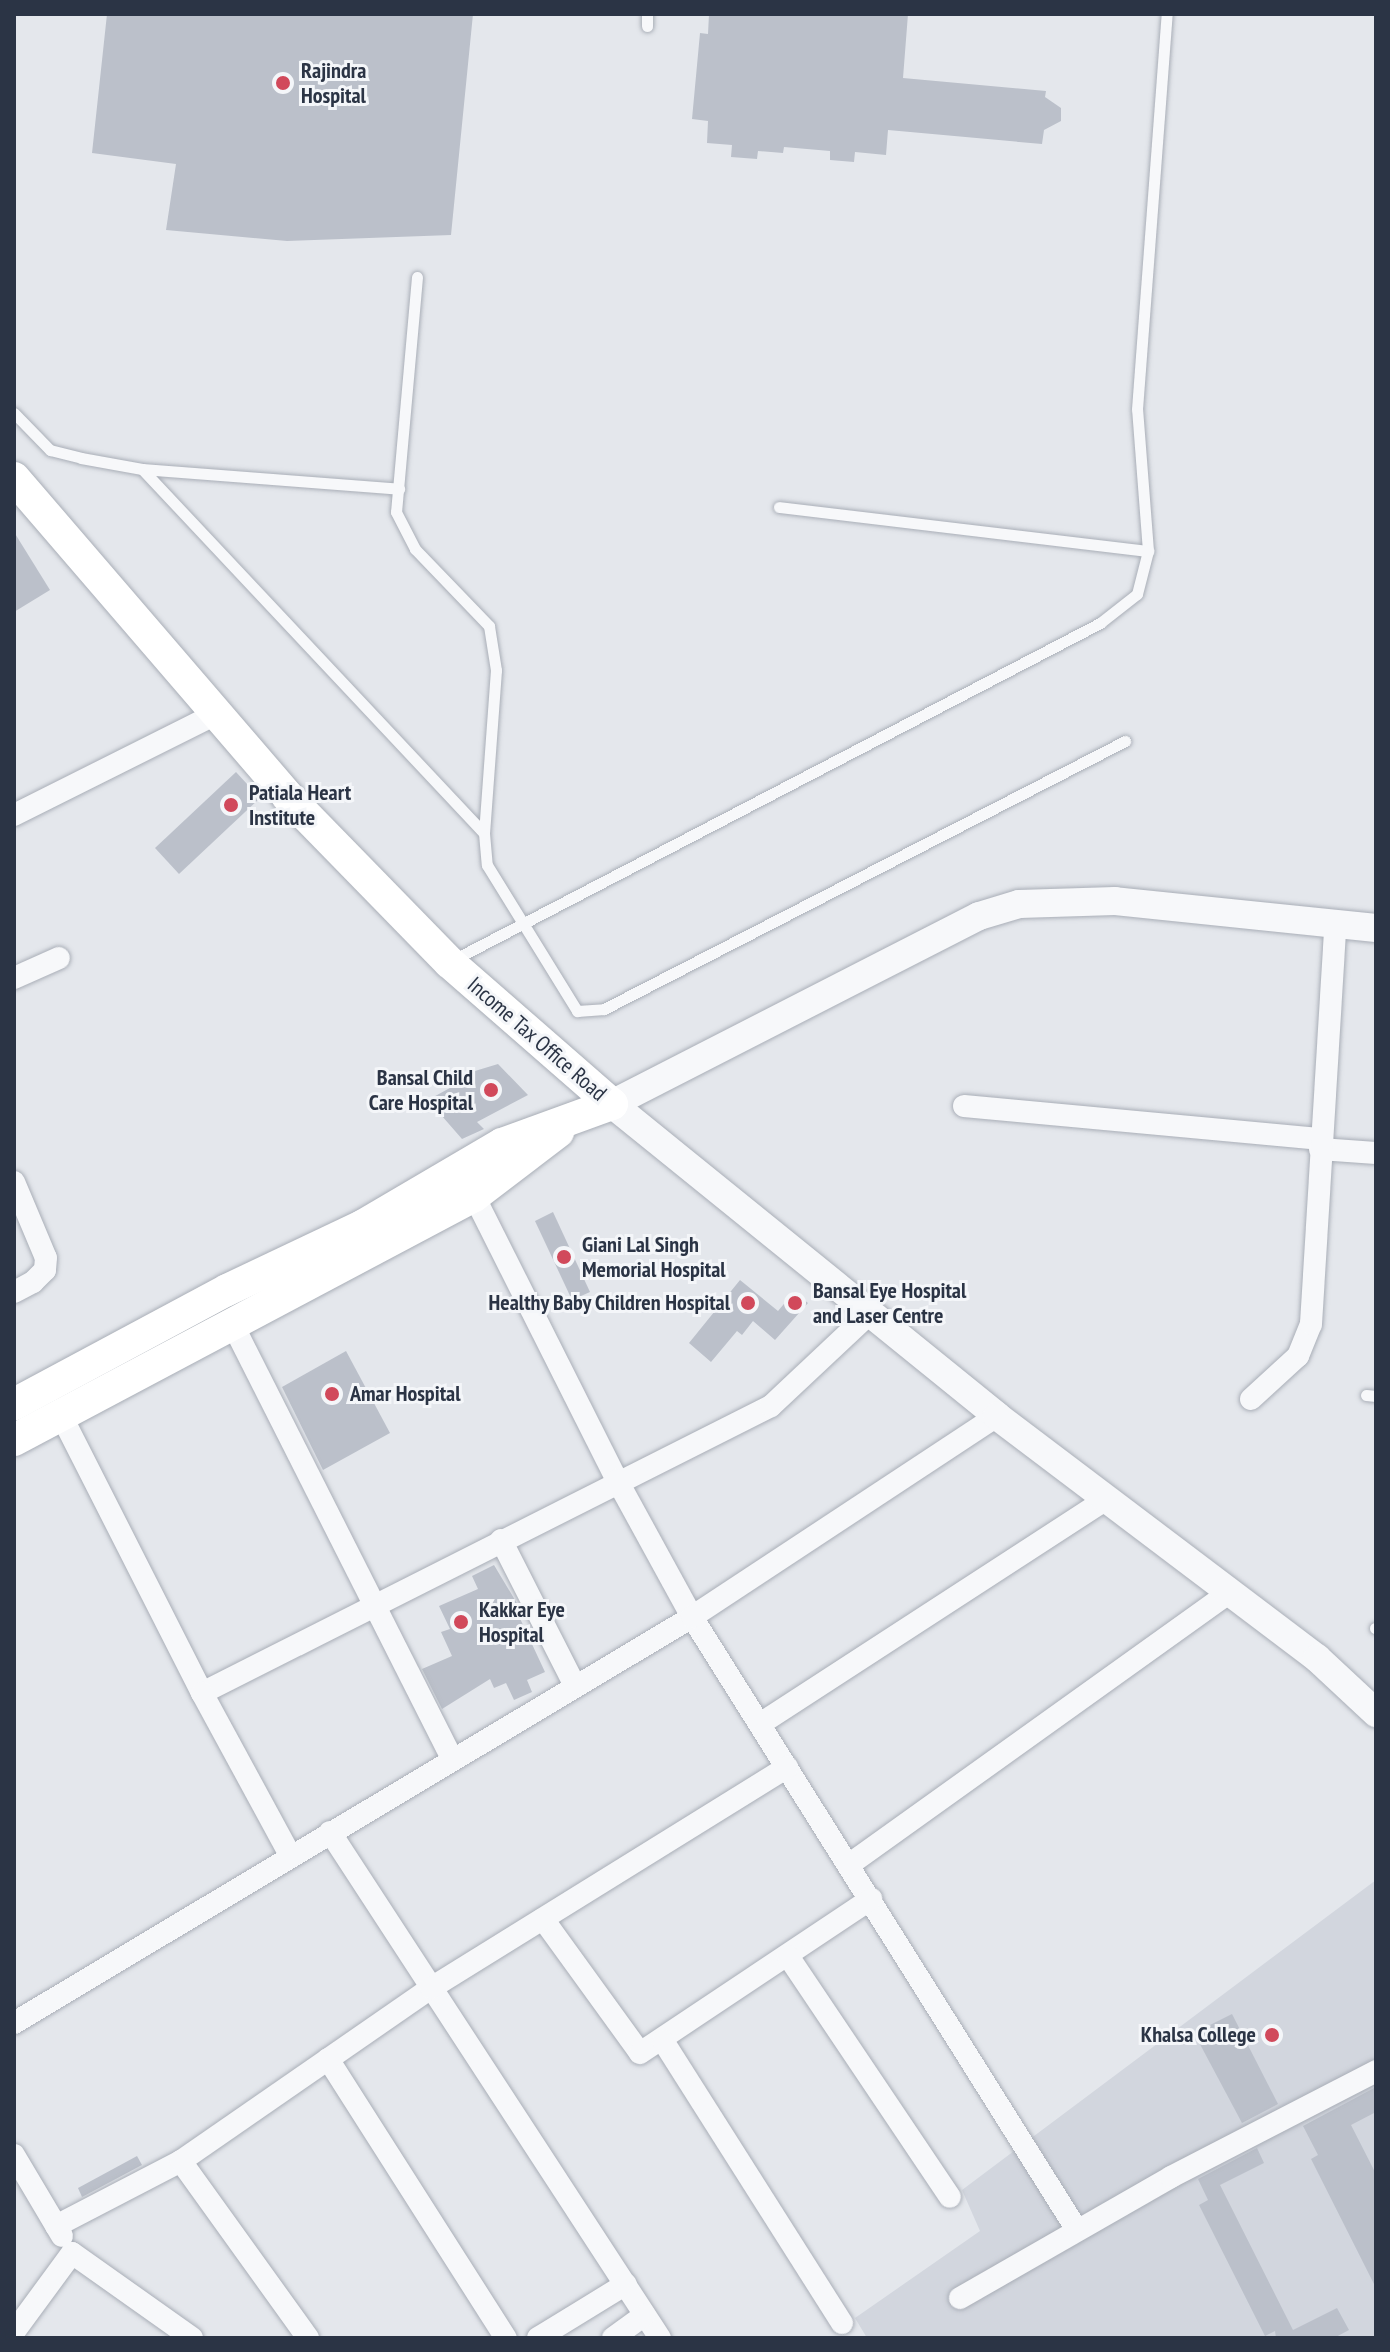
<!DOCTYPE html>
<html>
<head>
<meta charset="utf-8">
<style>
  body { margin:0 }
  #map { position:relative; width:1390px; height:2352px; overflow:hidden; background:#e4e7ec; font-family:"PT Sans Narrow",sans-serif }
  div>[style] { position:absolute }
  .built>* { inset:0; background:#d2d6de }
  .building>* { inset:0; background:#bbc0ca }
  .roads { filter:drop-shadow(0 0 2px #a9aeb7) drop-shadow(0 0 2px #a9aeb7) }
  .service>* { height:11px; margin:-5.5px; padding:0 5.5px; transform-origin:5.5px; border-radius:5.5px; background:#f7f8fa }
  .minor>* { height:22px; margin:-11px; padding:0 11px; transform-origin:11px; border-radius:11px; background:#f7f8fa }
  .tertiary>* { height:28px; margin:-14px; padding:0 14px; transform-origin:14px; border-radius:14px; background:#f7f8fa }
  .secondary>* { height:32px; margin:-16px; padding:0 16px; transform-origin:16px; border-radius:16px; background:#fff }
  .dots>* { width:22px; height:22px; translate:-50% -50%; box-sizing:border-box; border:4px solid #f4f6f9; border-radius:50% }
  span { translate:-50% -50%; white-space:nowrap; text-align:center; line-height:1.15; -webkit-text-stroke:6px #f4f6f9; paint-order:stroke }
  .poi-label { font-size:22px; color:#2b3445; font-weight:700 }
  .left { translate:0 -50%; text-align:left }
  .right { translate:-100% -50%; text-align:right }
  .street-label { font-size:22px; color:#2b3445 }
  .frame { position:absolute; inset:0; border:16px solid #2b3445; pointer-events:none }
</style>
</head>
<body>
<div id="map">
  <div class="built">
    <i style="clip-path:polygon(1376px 1880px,1376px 2338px,867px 2338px,855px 2318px,980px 2231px,962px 2190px)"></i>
  </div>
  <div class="building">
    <i style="clip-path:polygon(107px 14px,473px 14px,451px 235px,287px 241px,166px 230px,176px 164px,92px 153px)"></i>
    <i style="clip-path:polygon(709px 14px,908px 14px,903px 78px,1046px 91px,1045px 97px,1061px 108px,1061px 121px,1044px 130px,1042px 144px,888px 130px,886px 155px,855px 152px,854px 162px,830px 160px,830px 151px,784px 147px,783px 153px,758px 151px,757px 159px,731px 157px,732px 145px,707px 143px,708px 121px,692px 119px,700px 33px,708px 34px)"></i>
    <i style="clip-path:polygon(14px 532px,50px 590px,14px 612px)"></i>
    <i style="clip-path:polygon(236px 772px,260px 798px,179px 874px,155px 848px)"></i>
    <i style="clip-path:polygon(498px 1064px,528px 1095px,477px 1122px,484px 1129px,462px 1139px,428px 1100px,468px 1078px,465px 1074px)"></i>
    <i style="clip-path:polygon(553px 1212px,590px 1292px,572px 1300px,535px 1221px)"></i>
    <i style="clip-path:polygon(740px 1280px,778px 1311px,794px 1292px,808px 1303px,775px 1340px,753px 1321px,742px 1335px,737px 1331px,711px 1362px,689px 1343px)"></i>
    <i style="clip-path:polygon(346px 1351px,390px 1433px,323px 1470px,282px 1387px)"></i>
    <i style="clip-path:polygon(494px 1565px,521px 1610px,517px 1612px,545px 1672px,527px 1680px,532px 1692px,514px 1700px,506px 1683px,494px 1688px,490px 1679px,442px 1709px,422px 1669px,452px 1656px,441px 1632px,450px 1629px,439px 1606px,478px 1589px,472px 1576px)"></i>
    <i style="clip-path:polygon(1232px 2014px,1278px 2104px,1242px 2123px,1194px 2033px)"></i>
    <i style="clip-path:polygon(1376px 2087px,1376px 2112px,1351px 2125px,1376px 2174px,1376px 2288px,1311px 2159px,1318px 2155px,1303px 2126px)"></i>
    <i style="clip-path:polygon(1257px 2148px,1264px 2163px,1220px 2185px,1293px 2330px,1337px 2308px,1349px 2330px,1334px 2338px,1276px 2338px,1275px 2331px,1265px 2336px,1199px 2205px,1208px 2200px,1198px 2179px)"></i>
    <i style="clip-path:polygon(137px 2156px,142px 2165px,82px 2197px,78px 2188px)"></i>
  </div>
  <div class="roads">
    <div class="service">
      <i style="left:647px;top:26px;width:12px;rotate:-90deg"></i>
      <i style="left:417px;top:277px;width:236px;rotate:95.1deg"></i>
      <i style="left:396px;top:512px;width:42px;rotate:62.8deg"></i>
      <i style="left:415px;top:549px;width:107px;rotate:46.1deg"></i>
      <i style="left:489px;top:626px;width:45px;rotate:81deg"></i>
      <i style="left:496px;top:670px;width:163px;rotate:94.2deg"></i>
      <i style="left:484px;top:833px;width:32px;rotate:85deg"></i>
      <i style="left:487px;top:865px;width:172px;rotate:58.3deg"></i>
      <i style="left:577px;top:1011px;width:27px;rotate:-4deg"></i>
      <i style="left:604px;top:1009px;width:586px;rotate:-27.22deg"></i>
      <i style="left:14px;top:413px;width:52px;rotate:45.8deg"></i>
      <i style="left:50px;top:450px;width:32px;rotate:14deg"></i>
      <i style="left:81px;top:458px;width:62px;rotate:10.2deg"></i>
      <i style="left:142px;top:469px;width:258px;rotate:4.4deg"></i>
      <i style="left:142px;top:469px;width:499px;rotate:46.8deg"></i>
      <i style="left:779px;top:507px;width:372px;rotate:6.8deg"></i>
      <i style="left:453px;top:960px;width:730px;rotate:-27.51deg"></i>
      <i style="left:1100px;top:623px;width:47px;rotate:-38.1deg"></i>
      <i style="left:1137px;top:594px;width:44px;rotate:-75.7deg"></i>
      <i style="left:1148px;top:551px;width:142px;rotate:-94.4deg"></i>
      <i style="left:1137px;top:409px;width:396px;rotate:-85.7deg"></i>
      <i style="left:1366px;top:1395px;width:10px;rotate:6deg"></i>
      <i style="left:1375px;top:1628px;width:1px"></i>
    </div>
    <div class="minor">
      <i style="left:14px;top:815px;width:226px;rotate:-26.6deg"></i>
      <i style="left:14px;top:978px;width:49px;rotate:-24deg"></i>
      <i style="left:964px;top:1106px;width:359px;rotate:5.3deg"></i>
      <i style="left:1320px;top:1149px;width:56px;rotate:4.1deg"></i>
      <i style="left:14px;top:1182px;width:82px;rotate:67.2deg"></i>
      <i style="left:46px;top:1258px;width:12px;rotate:95deg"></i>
      <i style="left:45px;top:1270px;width:17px;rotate:135deg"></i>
      <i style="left:33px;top:1282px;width:21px;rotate:152deg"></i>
      <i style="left:474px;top:1196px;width:318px;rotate:63.3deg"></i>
      <i style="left:617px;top:1480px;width:156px;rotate:61.3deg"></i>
      <i style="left:692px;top:1617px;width:724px;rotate:57.87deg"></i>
      <i style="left:233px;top:1325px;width:486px;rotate:63.2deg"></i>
      <i style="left:1251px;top:1399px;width:64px;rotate:-42.5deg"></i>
      <i style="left:1298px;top:1356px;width:35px;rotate:-68deg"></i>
      <i style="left:1311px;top:1324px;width:399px;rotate:-86.5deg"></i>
      <i style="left:61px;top:1415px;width:312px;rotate:63.1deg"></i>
      <i style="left:202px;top:1693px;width:637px;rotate:-26.77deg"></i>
      <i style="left:771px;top:1406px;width:136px;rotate:-43.2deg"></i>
      <i style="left:501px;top:1540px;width:164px;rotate:63.1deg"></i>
      <i style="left:202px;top:1693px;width:184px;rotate:61.5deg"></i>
      <i style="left:760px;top:1724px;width:414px;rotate:-33deg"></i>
      <i style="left:330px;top:1832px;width:604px;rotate:56.89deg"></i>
      <i style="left:850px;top:1864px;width:469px;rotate:-35.6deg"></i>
      <i style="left:543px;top:1919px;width:165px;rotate:54.1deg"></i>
      <i style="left:640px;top:2053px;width:278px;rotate:-33.7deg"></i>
      <i style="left:788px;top:1956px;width:290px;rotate:56.1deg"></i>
      <i style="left:14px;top:2023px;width:790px;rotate:-30.91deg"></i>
      <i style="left:692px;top:1617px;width:365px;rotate:-33.4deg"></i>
      <i style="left:663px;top:2041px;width:334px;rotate:57.6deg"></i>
      <i style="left:328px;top:2059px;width:331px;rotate:57.5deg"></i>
      <i style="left:14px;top:2155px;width:94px;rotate:59.3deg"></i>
      <i style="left:56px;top:2226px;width:141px;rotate:-27.5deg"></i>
      <i style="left:960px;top:2298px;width:243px;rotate:-29.8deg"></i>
      <i style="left:1171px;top:2177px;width:231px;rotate:-27.3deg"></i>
      <i style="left:14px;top:2332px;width:98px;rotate:-53.7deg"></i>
      <i style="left:72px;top:2253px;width:147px;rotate:35.3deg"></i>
      <i style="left:308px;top:2338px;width:218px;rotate:-125.7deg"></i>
      <i style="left:181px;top:2161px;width:304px;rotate:-34.7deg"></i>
      <i style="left:431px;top:1988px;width:419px;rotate:-31.8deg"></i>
      <i style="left:538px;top:2338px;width:103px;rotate:-31.5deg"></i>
      <i style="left:613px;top:2338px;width:39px;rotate:-36deg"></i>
    </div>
    <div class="tertiary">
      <i style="left:1376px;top:928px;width:262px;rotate:-174.1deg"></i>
      <i style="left:1115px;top:901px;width:96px;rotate:178.2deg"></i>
      <i style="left:1019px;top:904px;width:42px;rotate:163.3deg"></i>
      <i style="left:979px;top:916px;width:412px;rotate:152.9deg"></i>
      <i style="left:612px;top:1104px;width:496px;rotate:39deg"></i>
      <i style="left:997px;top:1416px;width:401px;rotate:37.1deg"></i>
      <i style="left:1317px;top:1658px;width:81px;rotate:43deg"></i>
    </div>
    <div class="secondary">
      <i style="left:14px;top:478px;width:421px;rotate:49.3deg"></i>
      <i style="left:288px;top:797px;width:231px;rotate:45.7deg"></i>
      <i style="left:449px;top:962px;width:216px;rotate:41.1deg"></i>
      <i style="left:612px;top:1104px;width:117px;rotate:160deg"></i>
      <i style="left:502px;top:1144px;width:162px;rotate:149.6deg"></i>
      <i style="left:362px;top:1226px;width:149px;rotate:154.6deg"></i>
      <i style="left:227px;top:1290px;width:242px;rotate:151.8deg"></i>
      <i style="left:14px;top:1440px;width:521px;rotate:-27.94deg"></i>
      <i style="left:474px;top:1196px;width:106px;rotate:-37.3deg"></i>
    </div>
  </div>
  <div class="dots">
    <i style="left:283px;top:83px;background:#d1495b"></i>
    <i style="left:231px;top:805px;background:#d1495b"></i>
    <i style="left:491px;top:1090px;background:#d1495b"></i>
    <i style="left:564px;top:1257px;background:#d1495b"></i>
    <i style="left:748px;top:1303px;background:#d1495b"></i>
    <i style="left:795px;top:1303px;background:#d1495b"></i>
    <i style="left:332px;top:1394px;background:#d1495b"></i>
    <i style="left:461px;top:1622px;background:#d1495b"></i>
    <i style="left:1272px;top:2035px;background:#d1495b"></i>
  </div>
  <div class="poi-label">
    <span class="left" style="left:301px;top:83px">Rajindra<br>Hospital</span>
    <span class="left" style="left:249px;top:805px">Patiala Heart<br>Institute</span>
    <span class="right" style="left:473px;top:1090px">Bansal Child<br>Care Hospital</span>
    <span class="left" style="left:582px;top:1257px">Giani Lal Singh<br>Memorial Hospital</span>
    <span class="left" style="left:813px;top:1303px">Bansal Eye Hospital<br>and Laser Centre</span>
    <span class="right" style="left:730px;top:1303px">Healthy Baby Children Hospital</span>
    <span class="left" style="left:350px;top:1394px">Amar Hospital</span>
    <span class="left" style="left:479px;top:1622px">Kakkar Eye<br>Hospital</span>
    <span class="right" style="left:1256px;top:2035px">Khalsa College</span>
  </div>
  <div class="street-label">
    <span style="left:537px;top:1039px;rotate:41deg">Income Tax Office Road</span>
  </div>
  <div class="frame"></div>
</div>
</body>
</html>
